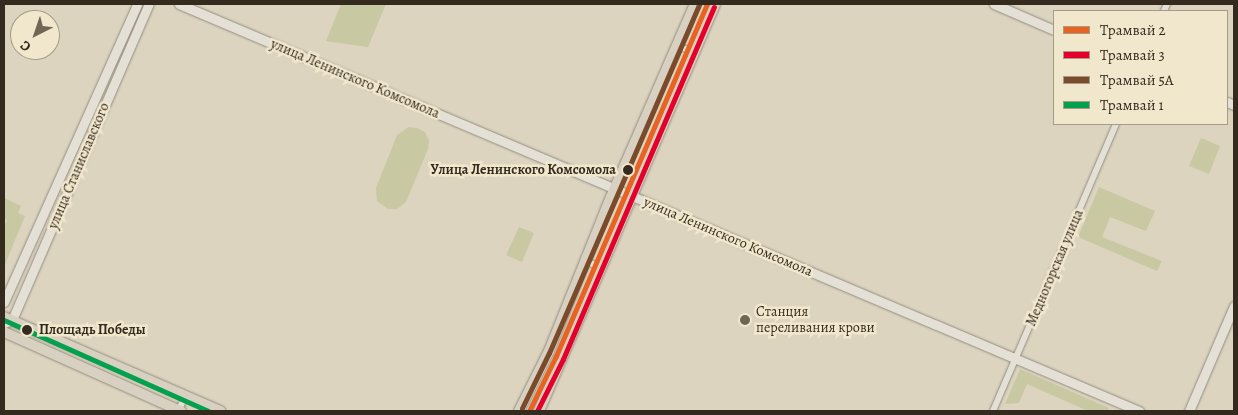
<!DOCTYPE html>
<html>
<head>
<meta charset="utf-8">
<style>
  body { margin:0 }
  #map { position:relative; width:1238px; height:415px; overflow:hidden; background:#dcd4bf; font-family:Alegreya,serif }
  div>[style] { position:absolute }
  .green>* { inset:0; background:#c8c8a2 }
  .roads { filter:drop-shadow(0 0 1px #938d80) drop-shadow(0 0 1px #938d80) }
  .street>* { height:6px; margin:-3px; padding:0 3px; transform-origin:3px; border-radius:3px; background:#e4e0d5 }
  .secondary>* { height:9px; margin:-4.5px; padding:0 4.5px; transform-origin:4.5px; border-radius:4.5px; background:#e4e0d5 }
  .primary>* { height:10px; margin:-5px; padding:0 5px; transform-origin:5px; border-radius:5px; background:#d8d0c0 }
  .tram-1>* { height:5px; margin:-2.5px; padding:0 2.5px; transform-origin:2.5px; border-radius:2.5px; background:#e86222 }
  .tram-2>* { height:5px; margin:-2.5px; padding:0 2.5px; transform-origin:2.5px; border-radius:2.5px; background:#e4002b }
  .tram-3>* { height:5px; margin:-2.5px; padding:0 2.5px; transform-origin:2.5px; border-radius:2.5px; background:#7a4b2a }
  .tram-4>* { height:5px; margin:-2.5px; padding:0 2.5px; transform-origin:2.5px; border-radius:2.5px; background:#03a04e }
  .dots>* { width:14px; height:14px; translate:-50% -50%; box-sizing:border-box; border:2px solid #f1e7cd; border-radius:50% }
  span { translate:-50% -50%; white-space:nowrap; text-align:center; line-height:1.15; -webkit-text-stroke:5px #f1e7cd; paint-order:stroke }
  .street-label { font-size:14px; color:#342a1e }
  .stop-label { font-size:14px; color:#342a1e; font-weight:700 }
  .right { translate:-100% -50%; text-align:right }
  .left { translate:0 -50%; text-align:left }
  .poi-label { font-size:14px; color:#342a1e }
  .frame { position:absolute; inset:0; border:5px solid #342a1e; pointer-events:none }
  .legend { position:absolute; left:1053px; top:10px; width:175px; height:115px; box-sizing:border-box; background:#f1e7cd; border:1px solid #a59b87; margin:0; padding:6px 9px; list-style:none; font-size:15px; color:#342a1e }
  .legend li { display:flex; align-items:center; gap:10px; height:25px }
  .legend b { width:25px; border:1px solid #a59b87 }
  .north { position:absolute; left:10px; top:10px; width:50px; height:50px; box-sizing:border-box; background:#f1e7cd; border:1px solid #a59b87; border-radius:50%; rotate:221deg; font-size:14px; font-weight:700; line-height:20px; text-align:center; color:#342a1e }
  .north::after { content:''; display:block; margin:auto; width:18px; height:22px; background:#6f6656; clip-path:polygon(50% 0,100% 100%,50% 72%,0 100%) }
</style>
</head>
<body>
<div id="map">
  <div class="green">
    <i style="clip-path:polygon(341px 4px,386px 4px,368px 47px,326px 41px)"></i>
    <i style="clip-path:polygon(409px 127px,417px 128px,425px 132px,429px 141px,428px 149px,406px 202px,397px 209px,388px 209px,377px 201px,376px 188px,397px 135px)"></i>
    <i style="clip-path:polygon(1201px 138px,1220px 146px,1209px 174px,1189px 166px)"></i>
    <i style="clip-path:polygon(1099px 187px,1155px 211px,1146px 231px,1110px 217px,1102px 237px,1162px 261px,1157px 271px,1078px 237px)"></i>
    <i style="clip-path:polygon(4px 198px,21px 206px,18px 213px,25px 216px,4px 267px,4px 227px,7px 220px,4px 218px)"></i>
    <i style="clip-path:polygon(519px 227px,534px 233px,522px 262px,506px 255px)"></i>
    <i style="clip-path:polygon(1020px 369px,1109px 408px,1107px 411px,1088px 411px,1027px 384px,1019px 403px,1005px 404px)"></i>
  </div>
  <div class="roads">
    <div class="street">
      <i style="left:1164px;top:11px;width:8px;rotate:-67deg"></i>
      <i style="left:677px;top:46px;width:18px;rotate:19deg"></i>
      <i style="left:585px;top:261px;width:18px;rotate:22deg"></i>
      <i style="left:179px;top:410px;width:15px;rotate:-67deg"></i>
      <i style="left:993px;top:411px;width:312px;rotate:-66.8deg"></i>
    </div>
    <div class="secondary">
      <i style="left:179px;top:4px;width:1043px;rotate:22.97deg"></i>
      <i style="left:994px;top:4px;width:65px;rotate:23.4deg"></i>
      <i style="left:1227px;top:102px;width:8px;rotate:23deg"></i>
      <i style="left:4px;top:302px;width:326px;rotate:-65.9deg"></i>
      <i style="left:4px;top:323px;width:9px;rotate:-21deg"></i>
      <i style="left:12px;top:320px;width:344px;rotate:-66.6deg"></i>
      <i style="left:1189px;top:411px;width:114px;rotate:-66.8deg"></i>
    </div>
    <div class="primary">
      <i style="left:4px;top:317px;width:236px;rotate:23.5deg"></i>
      <i style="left:4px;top:332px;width:194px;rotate:24.1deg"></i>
      <i style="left:519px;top:411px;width:67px;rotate:-63.4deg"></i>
      <i style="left:549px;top:351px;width:166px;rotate:-68.1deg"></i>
      <i style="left:611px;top:197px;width:210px;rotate:-66.5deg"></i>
      <i style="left:539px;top:411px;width:443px;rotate:-66.6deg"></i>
    </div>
  </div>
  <div class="tram-1">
    <i style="left:529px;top:411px;width:61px;rotate:-63.9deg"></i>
    <i style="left:556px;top:356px;width:383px;rotate:-66.8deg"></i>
  </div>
  <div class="tram-2">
    <i style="left:537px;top:411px;width:58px;rotate:-63.4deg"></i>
    <i style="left:563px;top:359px;width:383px;rotate:-66.8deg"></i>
  </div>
  <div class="tram-3">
    <i style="left:522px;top:408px;width:61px;rotate:-63.9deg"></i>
    <i style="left:549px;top:353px;width:380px;rotate:-66.7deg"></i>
  </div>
  <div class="tram-4">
    <i style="left:4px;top:320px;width:223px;rotate:24deg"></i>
  </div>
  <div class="dots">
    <i style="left:628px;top:170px;background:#342a1e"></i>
    <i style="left:745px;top:320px;background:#6f6656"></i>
    <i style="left:27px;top:330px;background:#342a1e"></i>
  </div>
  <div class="street-label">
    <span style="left:355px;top:79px;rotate:23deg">улица Ленинского Комсомола</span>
    <span style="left:79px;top:166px;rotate:-67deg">улица Станиславского</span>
    <span style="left:728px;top:237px;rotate:23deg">улица Ленинского Комсомола</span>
    <span style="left:1055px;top:268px;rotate:-67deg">Медногорская улица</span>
  </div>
  <div class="stop-label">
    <span class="right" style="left:616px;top:170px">Улица Ленинского Комсомола</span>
    <span class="left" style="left:39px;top:330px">Площадь Победы</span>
  </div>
  <div class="poi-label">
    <span class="left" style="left:756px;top:320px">Станция<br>переливания крови</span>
  </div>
  <div class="frame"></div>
  <ul class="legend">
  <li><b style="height:6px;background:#e86222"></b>Трамвай 2</li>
  <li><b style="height:6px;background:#e4002b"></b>Трамвай 3</li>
  <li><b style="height:6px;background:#7a4b2a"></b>Трамвай 5А</li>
  <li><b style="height:6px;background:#03a04e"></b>Трамвай 1</li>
  </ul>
  <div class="north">С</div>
</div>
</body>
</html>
